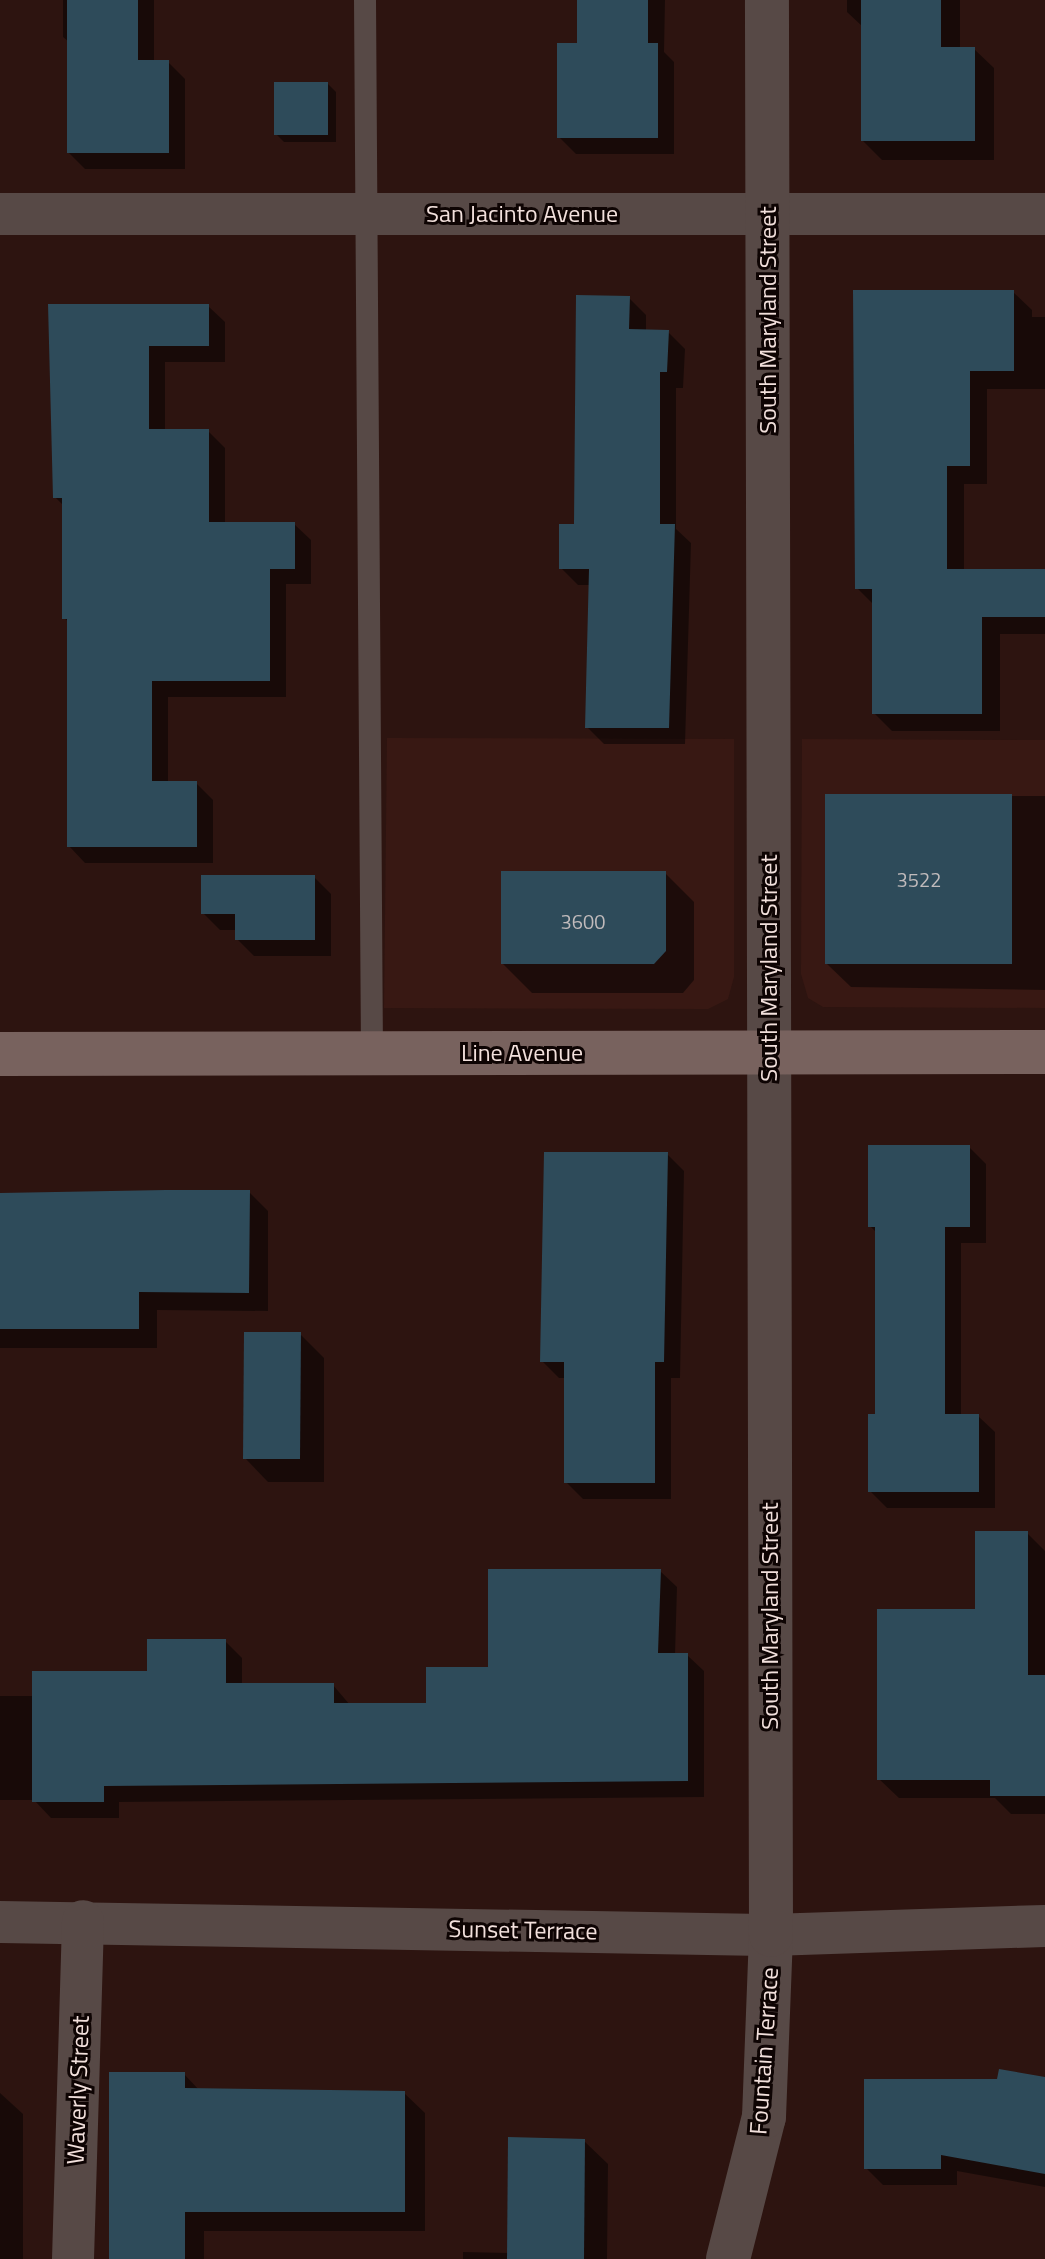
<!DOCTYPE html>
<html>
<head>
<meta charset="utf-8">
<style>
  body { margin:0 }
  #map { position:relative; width:1045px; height:2259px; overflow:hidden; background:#2d1410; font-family:"Titillium Web",sans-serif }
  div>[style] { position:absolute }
  .built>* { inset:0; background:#381813 }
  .shadow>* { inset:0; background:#0007 }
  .building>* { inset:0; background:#2e4b5a }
  .service>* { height:22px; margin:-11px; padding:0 11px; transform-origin:11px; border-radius:11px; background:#574946 }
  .minor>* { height:42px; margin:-21px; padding:0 21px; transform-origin:21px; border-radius:21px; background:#574946 }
  .tertiary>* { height:44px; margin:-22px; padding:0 22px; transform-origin:22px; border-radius:22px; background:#574946 }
  .secondary>* { height:44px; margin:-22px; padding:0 22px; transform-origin:22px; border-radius:22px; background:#78625e }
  span { translate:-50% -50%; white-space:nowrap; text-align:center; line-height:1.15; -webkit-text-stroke:6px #0e0403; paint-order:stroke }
  .number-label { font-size:20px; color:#c1bbbc }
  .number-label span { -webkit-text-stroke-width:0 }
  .street-label { font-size:24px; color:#f2e0dc }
</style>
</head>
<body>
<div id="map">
  <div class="built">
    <i style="clip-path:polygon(387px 738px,734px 739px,734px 977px,728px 999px,708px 1009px,384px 1008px)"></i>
    <i style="clip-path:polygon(802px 739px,1045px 740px,1045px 1008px,823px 1007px,808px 998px,801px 974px)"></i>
  </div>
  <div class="shadow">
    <i style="clip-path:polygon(63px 0,154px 0,154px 62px,168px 62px,185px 79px,185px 169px,85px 169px,69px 153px,69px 42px,63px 37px)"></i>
    <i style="clip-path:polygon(579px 0,665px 0,664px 52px,674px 62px,674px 154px,576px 154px,559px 137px,579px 45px)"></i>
    <i style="clip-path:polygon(847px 0,960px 0,960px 49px,974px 49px,994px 68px,994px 160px,882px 160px,863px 141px,863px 27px,847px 12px)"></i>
    <i style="clip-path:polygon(328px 84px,336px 92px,336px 142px,284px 142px,276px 134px)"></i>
    <i style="clip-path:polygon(855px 292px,1013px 292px,1032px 310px,1032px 317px,1045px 317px,1045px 389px,987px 389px,987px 484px,964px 484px,964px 571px,1045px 571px,1045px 634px,1000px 634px,1000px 731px,892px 731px,874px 713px,874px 605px,857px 588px)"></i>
    <i style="clip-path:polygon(629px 298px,646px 315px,646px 331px,668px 332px,685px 349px,683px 388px,676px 388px,676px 529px,691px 543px,685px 744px,604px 744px,587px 727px,591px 585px,578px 585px,561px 568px,576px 526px)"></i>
    <i style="clip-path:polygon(50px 306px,208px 306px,225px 322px,225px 362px,165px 362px,165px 431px,208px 431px,225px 448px,225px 524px,294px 524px,311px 540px,311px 584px,286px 584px,286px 697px,168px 697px,168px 783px,196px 783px,213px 800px,213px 863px,85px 863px,69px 846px,69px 622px,64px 618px,64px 506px,55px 497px)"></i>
    <i style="clip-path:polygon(827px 796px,1045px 796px,1045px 990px,851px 987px,827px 964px)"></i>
    <i style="clip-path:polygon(665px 873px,694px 902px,694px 980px,683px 993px,532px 993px,503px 964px)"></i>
    <i style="clip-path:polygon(314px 877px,331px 894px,331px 956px,254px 956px,237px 939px,237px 930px,220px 930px,203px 913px)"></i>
    <i style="clip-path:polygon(969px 1147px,986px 1164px,986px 1243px,961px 1243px,961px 1416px,978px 1416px,995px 1432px,995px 1508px,887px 1508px,870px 1491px,877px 1416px,877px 1233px,870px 1226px)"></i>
    <i style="clip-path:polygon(667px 1154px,684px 1171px,680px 1378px,671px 1378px,671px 1499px,583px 1499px,566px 1482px,566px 1378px,559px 1378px,542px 1361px)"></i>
    <i style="clip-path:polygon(249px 1192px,268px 1211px,268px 1311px,157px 1310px,157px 1348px,0 1348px,0 1195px)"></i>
    <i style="clip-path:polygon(300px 1334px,324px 1358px,324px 1482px,268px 1482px,245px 1458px)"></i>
    <i style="clip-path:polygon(1027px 1533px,1045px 1551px,1045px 1814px,1011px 1814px,995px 1798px,899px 1798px,879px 1779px)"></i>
    <i style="clip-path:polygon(660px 1571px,677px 1587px,675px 1655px,687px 1655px,704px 1671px,704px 1797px,119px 1802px,119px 1818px,51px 1818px,34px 1800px,0 1800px,0 1696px,34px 1696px,149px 1673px,225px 1641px,242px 1658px,242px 1685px,333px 1685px,350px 1705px,428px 1705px)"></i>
    <i style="clip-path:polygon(184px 2074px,200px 2091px,404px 2093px,425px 2113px,425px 2231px,204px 2231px,204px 2259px,111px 2259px)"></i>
    <i style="clip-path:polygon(1045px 2079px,1045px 2187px,957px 2171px,957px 2185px,883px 2185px,866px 2168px)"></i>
    <i style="clip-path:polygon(0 2093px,23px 2114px,23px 2259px,0 2259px)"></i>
    <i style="clip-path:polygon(584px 2141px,608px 2164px,607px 2259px,463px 2259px,463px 2252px,509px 2253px)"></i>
  </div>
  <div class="building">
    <i style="clip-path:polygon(67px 0,138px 0,138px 60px,169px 60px,169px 153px,67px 153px)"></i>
    <i style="clip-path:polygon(577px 0,648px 0,648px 43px,658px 43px,658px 138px,557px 138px,557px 43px,577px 43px)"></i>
    <i style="clip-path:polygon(861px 0,941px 0,941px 47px,975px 47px,975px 141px,861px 141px)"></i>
    <i style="clip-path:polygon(274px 82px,328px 82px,328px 135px,274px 135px)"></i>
    <i style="clip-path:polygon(853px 290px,1014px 290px,1014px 371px,970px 371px,970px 466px,947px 466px,947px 569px,1045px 569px,1045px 617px,982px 617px,982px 714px,872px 714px,872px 589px,855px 589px)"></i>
    <i style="clip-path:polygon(576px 295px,630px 296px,629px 329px,669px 330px,667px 372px,660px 372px,660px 524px,675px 524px,669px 728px,585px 728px,589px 569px,559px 569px,559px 524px,574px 524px)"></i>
    <i style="clip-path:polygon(48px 304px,209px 304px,209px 346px,149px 346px,149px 429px,209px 429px,209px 522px,295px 522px,295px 569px,270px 569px,270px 681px,152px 681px,152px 781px,197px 781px,197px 847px,67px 847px,67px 619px,62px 619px,62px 498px,53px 498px)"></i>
    <i style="clip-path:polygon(825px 794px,1012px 794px,1012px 964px,825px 964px)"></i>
    <i style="clip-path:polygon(501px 871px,666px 871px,666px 951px,654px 964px,501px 964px)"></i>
    <i style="clip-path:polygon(201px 875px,315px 875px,315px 940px,235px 940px,235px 914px,201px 914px)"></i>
    <i style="clip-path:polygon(868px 1145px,970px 1145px,970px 1227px,945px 1227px,945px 1414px,979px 1414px,979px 1492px,868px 1492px,868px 1414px,875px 1414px,875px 1227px,868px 1227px)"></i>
    <i style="clip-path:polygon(544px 1152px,668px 1152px,664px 1362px,655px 1362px,655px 1483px,564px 1483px,564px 1362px,540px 1362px)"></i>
    <i style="clip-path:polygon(166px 1190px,250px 1190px,249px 1293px,139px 1292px,139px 1329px,0 1329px,0 1193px)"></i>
    <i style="clip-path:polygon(244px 1332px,301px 1332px,300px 1459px,243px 1459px)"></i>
    <i style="clip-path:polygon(975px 1531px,1028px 1531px,1028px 1675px,1045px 1675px,1045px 1796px,990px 1796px,990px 1780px,877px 1780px,877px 1609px,975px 1609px)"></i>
    <i style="clip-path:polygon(488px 1569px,661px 1569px,658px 1653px,688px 1653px,688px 1781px,104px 1786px,104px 1802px,32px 1802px,32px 1671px,147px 1671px,147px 1639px,226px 1639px,226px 1683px,334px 1683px,334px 1703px,426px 1703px,426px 1667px,488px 1667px)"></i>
    <i style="clip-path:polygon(999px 2069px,1045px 2077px,1045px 2174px,941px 2155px,941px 2169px,864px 2169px,864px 2079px,997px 2079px)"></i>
    <i style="clip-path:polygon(109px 2072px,185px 2072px,185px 2088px,405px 2091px,405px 2212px,185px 2212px,185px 2259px,109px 2259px)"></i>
    <i style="clip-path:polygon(508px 2137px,585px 2139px,584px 2259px,507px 2259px)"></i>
  </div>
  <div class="service">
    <i style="left:365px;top:0;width:1053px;rotate:89.62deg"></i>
  </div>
  <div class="minor">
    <i style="left:0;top:214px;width:1045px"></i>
    <i style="left:0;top:1922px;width:771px;rotate:0.97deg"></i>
    <i style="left:771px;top:1935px;width:274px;rotate:-1.9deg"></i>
    <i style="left:73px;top:2259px;width:338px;rotate:-88.3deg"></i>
  </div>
  <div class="tertiary">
    <i style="left:728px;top:2259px;width:146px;rotate:-75.8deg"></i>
    <i style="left:764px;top:2117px;width:182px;rotate:-87.8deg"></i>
    <i style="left:771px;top:1935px;width:1935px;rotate:-90.12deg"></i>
  </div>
  <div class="secondary">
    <i style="left:0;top:1054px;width:1045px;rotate:-0.11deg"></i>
  </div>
  <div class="number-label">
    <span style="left:919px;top:879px">3522</span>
    <span style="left:583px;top:921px">3600</span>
  </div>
  <div class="street-label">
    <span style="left:522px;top:214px">San Jacinto Avenue</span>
    <span style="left:768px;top:320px;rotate:-90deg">South Maryland Street</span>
    <span style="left:769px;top:968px;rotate:-90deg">South Maryland Street</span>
    <span style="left:522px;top:1053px">Line Avenue</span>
    <span style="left:770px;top:1616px;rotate:-90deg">South Maryland Street</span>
    <span style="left:523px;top:1930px;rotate:1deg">Sunset Terrace</span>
    <span style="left:764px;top:2051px;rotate:-86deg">Fountain Terrace</span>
    <span style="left:78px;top:2090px;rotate:-88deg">Waverly Street</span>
  </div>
</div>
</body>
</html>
